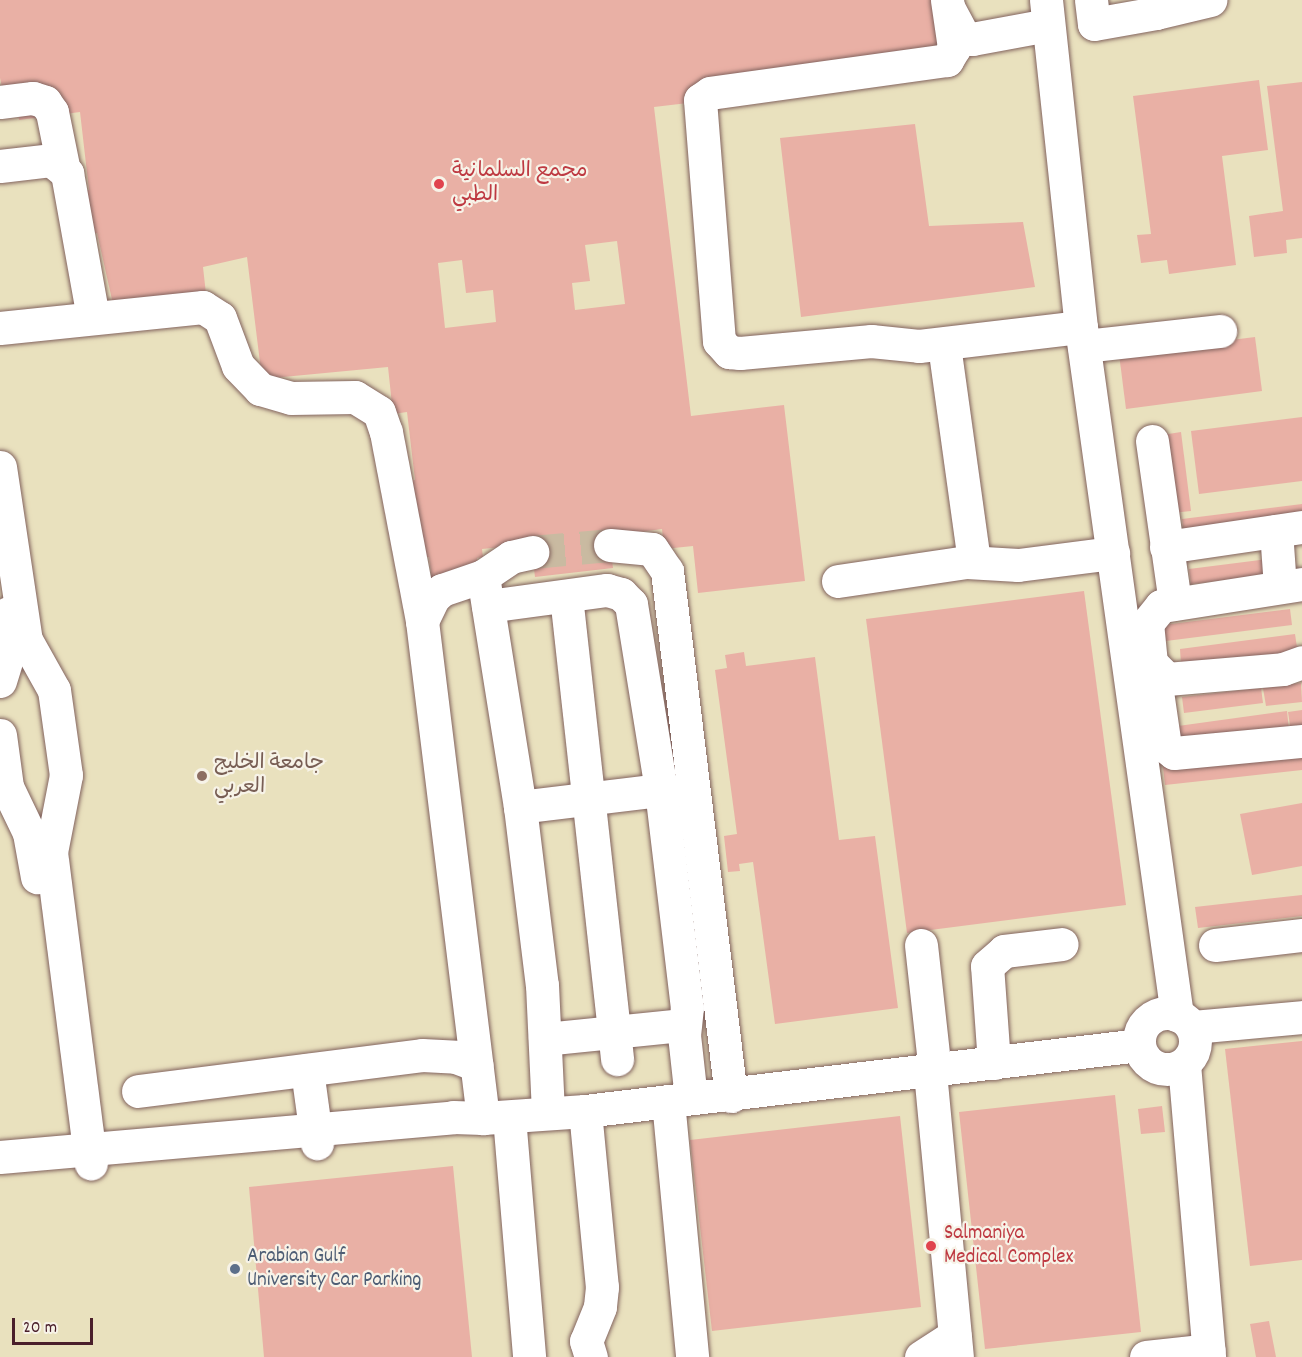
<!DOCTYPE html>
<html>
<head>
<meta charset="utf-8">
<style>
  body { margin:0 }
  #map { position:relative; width:1302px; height:1357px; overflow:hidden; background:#e9e1be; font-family:Dekko,"Playpen Sans Arabic",sans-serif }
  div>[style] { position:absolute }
  .building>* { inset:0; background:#e9b0a5 }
  .minor-tunnel>* { height:33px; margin-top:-16.5px; transform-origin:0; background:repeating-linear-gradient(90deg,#c9baa1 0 33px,transparent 0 49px) }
  .roads { filter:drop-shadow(0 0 2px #82635e) drop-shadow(0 0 2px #82635e) }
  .minor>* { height:33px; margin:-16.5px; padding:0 16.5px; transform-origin:16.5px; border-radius:16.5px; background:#fff }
  .minor>.ring { margin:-16.5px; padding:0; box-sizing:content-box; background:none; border:33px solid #fff; border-radius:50% }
  .dots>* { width:16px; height:16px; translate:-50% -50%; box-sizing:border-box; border:3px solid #f7f3e8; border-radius:50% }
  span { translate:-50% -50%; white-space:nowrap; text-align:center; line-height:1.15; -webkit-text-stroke:4.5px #f7f3e8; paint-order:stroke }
  .health-label { font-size:21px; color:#be3a42 }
  .left { translate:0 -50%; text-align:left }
  .education-label { font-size:21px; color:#785e54 }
  .service-label { font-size:21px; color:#4e5e75 }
  .scale { position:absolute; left:12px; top:1318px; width:81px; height:27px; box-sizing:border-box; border:3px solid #4a1f2b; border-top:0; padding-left:8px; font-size:18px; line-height:21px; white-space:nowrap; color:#4a1f2b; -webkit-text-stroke:4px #f7f3e8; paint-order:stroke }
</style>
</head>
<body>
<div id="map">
  <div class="building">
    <i style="clip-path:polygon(evenodd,0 0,942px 0,951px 72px,654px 107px,691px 416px,784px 405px,805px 581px,698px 593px,693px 546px,664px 549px,662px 529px,609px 536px,613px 568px,535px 577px,531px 544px,482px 549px,483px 557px,477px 558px,479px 574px,432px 580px,429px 557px,416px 559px,406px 481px,415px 480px,407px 412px,393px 414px,388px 367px,262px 379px,247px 257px,203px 267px,206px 294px,113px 304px,97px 233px,70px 236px,65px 193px,89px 190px,80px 112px,19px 120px,16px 95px,4px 96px,0 78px,0 0,617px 241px,625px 304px,575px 310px,572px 283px,590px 281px,585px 245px,617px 241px,0 0,462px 260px,466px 293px,493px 290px,496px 322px,445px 328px,438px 263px,462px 260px)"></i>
    <i style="clip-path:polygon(1259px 80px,1268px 150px,1222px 156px,1236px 265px,1169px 274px,1167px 260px,1141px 263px,1137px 235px,1151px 234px,1133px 96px)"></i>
    <i style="clip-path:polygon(1302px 82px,1302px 238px,1286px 240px,1287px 253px,1254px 257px,1249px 216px,1283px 211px,1267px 86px)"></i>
    <i style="clip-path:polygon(915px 124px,929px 226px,1023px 222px,1035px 287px,801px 317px,780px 138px)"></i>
    <i style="clip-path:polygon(1255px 337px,1262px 391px,1126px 409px,1119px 354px)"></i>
    <i style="clip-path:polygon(1302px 417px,1302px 481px,1199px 494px,1191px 431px)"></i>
    <i style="clip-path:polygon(1181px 432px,1191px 511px,1172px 513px,1162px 435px)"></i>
    <i style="clip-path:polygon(1302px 504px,1302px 520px,1184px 534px,1182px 519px)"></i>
    <i style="clip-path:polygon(1268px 559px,1269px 575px,1191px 584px,1189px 569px)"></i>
    <i style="clip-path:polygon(1084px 591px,1126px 905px,907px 933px,866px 619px)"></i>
    <i style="clip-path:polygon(1290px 609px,1292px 625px,1166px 641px,1163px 625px)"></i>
    <i style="clip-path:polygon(1295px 634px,1298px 654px,1181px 664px,1180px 649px)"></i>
    <i style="clip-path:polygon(744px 652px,746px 666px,815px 657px,839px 840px,875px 836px,898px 1008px,775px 1024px,753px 862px,739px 864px,740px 871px,728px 872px,724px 836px,737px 834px,715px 670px,727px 668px,725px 655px)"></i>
    <i style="clip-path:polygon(1301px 683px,1302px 702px,1266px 706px,1263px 688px)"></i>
    <i style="clip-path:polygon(1261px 688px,1263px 703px,1184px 713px,1182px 697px)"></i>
    <i style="clip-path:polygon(1302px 710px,1302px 731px,1291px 732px,1288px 712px)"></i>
    <i style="clip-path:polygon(1287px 711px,1289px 730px,1181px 745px,1178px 726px)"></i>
    <i style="clip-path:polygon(1302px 751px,1302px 770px,1165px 785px,1163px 767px)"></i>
    <i style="clip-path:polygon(1302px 803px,1302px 866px,1252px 875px,1240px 814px)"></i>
    <i style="clip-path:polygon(1302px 895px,1302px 916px,1198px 928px,1195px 907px)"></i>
    <i style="clip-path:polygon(1302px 1041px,1302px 1260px,1250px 1266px,1225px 1049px)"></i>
    <i style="clip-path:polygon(1115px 1095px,1141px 1332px,985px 1349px,959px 1112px)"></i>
    <i style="clip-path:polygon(1162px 1106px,1165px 1132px,1141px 1134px,1138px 1109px)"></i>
    <i style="clip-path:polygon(900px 1116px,921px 1307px,712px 1331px,690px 1140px)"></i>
    <i style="clip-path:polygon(453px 1166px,472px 1357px,264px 1357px,249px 1187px)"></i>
    <i style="clip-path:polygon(1269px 1321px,1276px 1357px,1256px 1357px,1250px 1324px)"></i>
  </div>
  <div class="minor-tunnel">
    <i style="left:532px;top:552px;width:78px;rotate:-5.1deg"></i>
  </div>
  <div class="roads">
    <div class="minor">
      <i style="left:947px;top:0;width:49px;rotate:81.7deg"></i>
      <i style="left:954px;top:48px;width:14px;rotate:120deg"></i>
      <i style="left:947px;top:60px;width:239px;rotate:172.1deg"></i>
      <i style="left:710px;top:93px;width:12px;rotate:145deg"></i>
      <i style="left:700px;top:100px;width:242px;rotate:85.5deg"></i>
      <i style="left:719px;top:341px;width:15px;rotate:48deg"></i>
      <i style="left:729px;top:352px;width:11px;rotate:5deg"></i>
      <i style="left:740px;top:353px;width:132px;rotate:-5.2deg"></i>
      <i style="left:871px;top:341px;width:48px;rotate:5.9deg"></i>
      <i style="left:919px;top:346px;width:163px;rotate:-6.7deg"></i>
      <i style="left:1046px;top:0;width:329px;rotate:83.9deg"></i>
      <i style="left:1081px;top:327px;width:695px;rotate:82.06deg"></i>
      <i style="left:1091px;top:0;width:24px;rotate:83deg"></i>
      <i style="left:1094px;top:24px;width:63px;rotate:-10.1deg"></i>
      <i style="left:1154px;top:0;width:13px;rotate:81deg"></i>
      <i style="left:1156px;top:13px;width:56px;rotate:-13.5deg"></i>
      <i style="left:949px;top:9px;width:30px;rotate:62deg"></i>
      <i style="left:963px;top:35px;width:10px;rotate:24deg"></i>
      <i style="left:972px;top:39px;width:77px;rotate:-10.4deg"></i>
      <i style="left:0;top:102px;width:33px;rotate:-7deg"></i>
      <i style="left:33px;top:98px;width:13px;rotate:18deg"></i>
      <i style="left:45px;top:102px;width:12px;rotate:55deg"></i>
      <i style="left:52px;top:112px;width:55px;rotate:78.5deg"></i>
      <i style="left:0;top:166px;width:51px;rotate:-6.7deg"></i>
      <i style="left:51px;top:160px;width:21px;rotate:39deg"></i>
      <i style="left:67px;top:173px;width:146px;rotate:79.8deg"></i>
      <i style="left:0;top:328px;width:204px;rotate:-5.9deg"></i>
      <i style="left:203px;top:307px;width:20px;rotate:33deg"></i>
      <i style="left:220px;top:318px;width:51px;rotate:69.4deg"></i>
      <i style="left:238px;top:366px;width:32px;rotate:46deg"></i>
      <i style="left:260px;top:389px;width:32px;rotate:16deg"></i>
      <i style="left:291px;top:398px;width:64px;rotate:-0.9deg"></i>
      <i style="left:355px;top:397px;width:28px;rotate:32deg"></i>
      <i style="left:379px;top:412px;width:21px;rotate:71deg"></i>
      <i style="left:386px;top:432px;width:192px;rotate:79.2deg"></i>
      <i style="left:422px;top:621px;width:501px;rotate:83deg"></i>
      <i style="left:944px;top:345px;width:218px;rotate:82.1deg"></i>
      <i style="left:1084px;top:346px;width:137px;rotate:-6.3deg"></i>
      <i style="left:1152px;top:441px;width:164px;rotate:81.9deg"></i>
      <i style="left:0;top:467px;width:175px;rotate:81.5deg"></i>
      <i style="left:26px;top:640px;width:57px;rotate:60.8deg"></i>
      <i style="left:54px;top:690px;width:86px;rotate:82deg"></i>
      <i style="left:66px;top:775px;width:78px;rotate:101deg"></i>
      <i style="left:51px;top:852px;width:314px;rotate:82.7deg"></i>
      <i style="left:1276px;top:531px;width:56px;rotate:85.9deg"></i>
      <i style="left:610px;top:545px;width:42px;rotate:5.4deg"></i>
      <i style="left:652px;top:549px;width:27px;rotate:56deg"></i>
      <i style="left:667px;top:571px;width:529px;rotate:83.05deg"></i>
      <i style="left:1166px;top:547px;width:137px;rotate:-8.4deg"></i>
      <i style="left:483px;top:576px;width:234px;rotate:80.9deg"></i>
      <i style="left:520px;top:807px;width:179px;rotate:83deg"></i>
      <i style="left:542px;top:985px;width:127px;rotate:87.3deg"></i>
      <i style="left:838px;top:581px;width:130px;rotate:-8.4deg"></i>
      <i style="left:967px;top:562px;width:51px;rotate:3.4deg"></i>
      <i style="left:1018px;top:565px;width:96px;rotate:-7.2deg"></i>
      <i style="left:1302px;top:584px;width:143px;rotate:171.1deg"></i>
      <i style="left:1161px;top:606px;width:22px;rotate:129deg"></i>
      <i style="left:1147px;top:623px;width:40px;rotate:84.3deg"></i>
      <i style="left:1151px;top:663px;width:23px;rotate:45deg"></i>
      <i style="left:1167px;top:679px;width:116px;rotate:-4.9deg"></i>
      <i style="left:1283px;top:669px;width:20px;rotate:-20deg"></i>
      <i style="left:566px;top:596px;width:466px;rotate:83.7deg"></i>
      <i style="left:488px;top:606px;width:120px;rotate:-7.7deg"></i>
      <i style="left:607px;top:590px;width:15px;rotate:16deg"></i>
      <i style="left:621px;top:594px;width:14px;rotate:45deg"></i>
      <i style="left:631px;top:604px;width:188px;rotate:80.8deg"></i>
      <i style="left:661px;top:790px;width:219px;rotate:83.2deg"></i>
      <i style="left:687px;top:1007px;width:28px;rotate:96deg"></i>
      <i style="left:684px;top:1035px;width:63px;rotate:83.7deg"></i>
      <i style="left:422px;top:621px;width:25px;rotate:-64deg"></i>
      <i style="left:433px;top:598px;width:12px;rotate:-42deg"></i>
      <i style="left:442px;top:590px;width:43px;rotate:-18.9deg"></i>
      <i style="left:483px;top:576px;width:34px;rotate:-34deg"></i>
      <i style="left:511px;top:557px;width:22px;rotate:-13deg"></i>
      <i style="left:1154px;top:671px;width:76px;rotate:81.7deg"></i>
      <i style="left:1165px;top:746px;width:11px;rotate:38deg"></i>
      <i style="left:1174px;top:753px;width:129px;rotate:-5.4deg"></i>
      <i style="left:0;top:681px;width:37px;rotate:-73deg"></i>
      <i style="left:11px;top:646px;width:33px;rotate:-95deg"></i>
      <i style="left:0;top:735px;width:52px;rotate:82.3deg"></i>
      <i style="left:7px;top:787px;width:51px;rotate:64.4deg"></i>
      <i style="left:29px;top:833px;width:45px;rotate:79.7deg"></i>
      <i style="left:520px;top:807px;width:142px;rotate:-6.9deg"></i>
      <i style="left:921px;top:945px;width:127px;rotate:83.7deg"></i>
      <i style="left:1215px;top:945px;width:88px;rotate:-6.6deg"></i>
      <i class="ring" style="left:1139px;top:1013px;width:23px;height:23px"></i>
      <i style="left:1193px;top:1027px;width:109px;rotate:-5.2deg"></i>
      <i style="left:545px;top:1039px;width:140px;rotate:-5.8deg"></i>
      <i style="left:994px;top:1063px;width:97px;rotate:-94.1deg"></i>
      <i style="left:987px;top:966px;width:23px;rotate:-41deg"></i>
      <i style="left:1004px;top:951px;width:58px;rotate:-6.9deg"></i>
      <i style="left:1184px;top:1064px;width:294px;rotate:85.1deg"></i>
      <i style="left:307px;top:1070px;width:74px;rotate:82.2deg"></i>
      <i style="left:930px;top:1072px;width:286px;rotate:84.6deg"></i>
      <i style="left:138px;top:1091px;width:286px;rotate:-7.2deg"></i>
      <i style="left:422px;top:1055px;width:34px;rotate:3deg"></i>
      <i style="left:456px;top:1057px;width:22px;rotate:21deg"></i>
      <i style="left:668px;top:1101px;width:257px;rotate:84.6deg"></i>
      <i style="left:585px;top:1111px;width:177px;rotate:84.5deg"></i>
      <i style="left:602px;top:1287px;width:20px;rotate:96deg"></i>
      <i style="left:600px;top:1307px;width:37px;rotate:112deg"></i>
      <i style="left:586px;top:1341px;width:17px;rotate:73deg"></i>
      <i style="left:509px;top:1117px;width:241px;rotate:85.2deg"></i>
      <i style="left:0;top:1157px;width:455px;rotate:-5deg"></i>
      <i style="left:453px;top:1117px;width:30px;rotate:2deg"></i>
      <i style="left:483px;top:1118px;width:102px;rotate:-3.9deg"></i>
      <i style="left:585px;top:1111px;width:558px;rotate:-6.79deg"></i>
      <i style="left:921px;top:1357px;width:40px;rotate:-32.9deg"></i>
      <i style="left:1146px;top:1357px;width:63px;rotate:-6.3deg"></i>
    </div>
  </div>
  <div class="dots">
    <i style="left:439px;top:184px;background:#e0444e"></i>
    <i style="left:202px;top:776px;background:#8d6e63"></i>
    <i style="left:931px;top:1246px;background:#e0444e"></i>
    <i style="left:235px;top:1269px;background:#5c6f8a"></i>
  </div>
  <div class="health-label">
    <span class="left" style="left:452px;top:184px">مجمع السلمانية<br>الطبي</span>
    <span class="left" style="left:944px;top:1246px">Salmaniya<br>Medical Complex</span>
  </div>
  <div class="education-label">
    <span class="left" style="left:214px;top:776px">جامعة الخليج<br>العربي</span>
  </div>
  <div class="service-label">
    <span class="left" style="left:247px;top:1269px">Arabian Gulf<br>University Car Parking</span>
  </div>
  <div class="scale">20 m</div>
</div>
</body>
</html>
